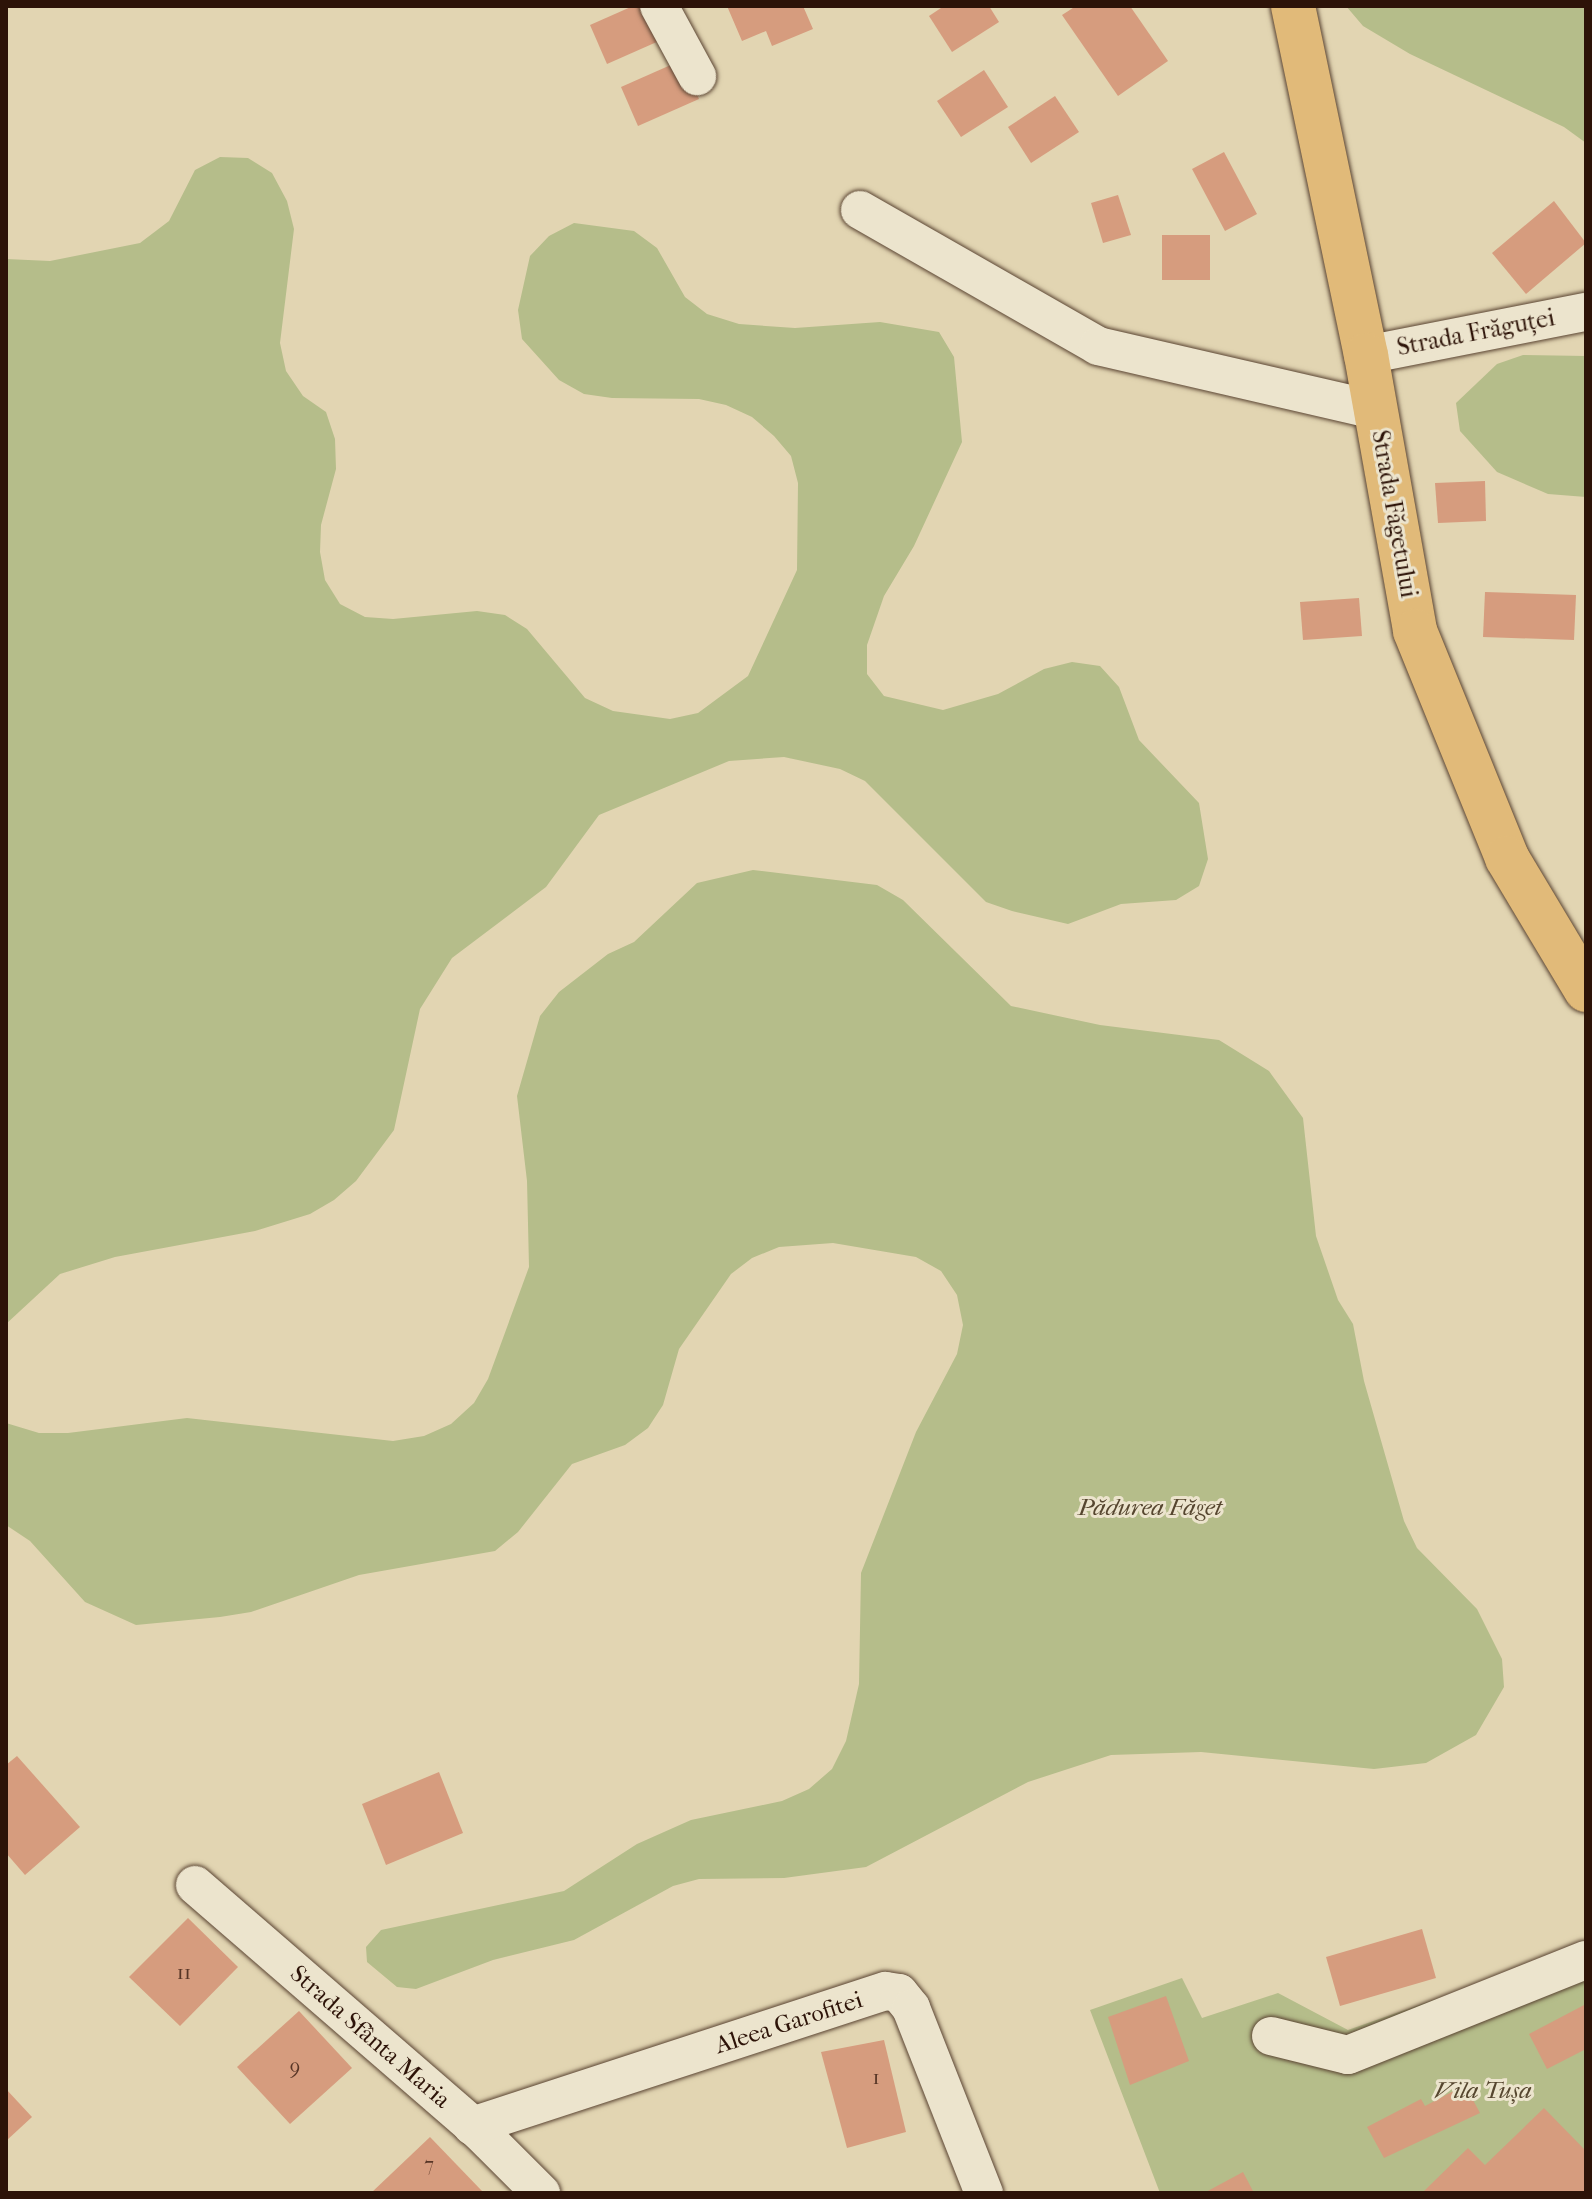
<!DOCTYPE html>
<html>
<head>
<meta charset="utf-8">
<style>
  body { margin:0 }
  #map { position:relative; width:1592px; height:2199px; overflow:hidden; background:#e2d5b2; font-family:"IM FELL French Canon",serif }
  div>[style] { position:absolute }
  .green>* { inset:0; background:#b5bd8a }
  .building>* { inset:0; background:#d69c7e }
  .roads { filter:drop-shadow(0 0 2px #5a4432) drop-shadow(0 0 2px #5a4432) }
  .minor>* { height:38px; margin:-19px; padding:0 19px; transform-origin:19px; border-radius:19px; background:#ece4cd }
  .major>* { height:44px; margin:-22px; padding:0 22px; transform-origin:22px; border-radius:22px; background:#e1ba79 }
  span { translate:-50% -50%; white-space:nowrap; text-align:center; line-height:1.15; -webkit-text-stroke:6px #ece4cd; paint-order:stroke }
  .number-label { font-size:20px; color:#573526 }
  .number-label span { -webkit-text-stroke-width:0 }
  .street-label { font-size:24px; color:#2d1308 }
  .park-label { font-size:24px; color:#56462f; font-style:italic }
  .frame { position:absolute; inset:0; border:8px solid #2d1308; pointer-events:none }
</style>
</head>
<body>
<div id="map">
  <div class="green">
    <i style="clip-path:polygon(1346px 6px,1586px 6px,1586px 143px,1564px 127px,1410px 54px,1363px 26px)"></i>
    <i style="clip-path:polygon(220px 157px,248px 158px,272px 173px,287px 201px,294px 229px,280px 343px,286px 371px,303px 396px,326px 412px,335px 439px,336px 469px,321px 525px,320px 552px,325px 580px,340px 604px,365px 617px,393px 619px,477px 611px,505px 615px,527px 629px,585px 698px,613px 711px,670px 719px,698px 713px,748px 676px,797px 570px,798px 483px,791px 456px,774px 436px,752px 417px,726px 405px,699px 399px,612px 398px,584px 394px,559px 380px,522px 339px,518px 310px,530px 256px,549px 236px,574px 223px,634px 231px,657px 248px,685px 297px,707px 314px,739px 324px,795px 328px,880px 322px,939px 332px,954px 357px,962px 442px,914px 546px,884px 596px,867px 645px,867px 674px,884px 696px,943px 710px,998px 694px,1044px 669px,1072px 662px,1100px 666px,1119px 687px,1139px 740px,1199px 803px,1208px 859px,1199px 886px,1176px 900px,1121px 904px,1068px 924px,1012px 911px,986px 902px,865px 781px,840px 769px,784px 757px,729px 761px,599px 815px,546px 887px,452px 958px,420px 1009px,394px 1130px,356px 1181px,334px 1200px,310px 1214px,255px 1231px,115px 1257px,60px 1274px,6px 1324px,6px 259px,50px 261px,140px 243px,169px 221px,195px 170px)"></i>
    <i style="clip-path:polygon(1523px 355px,1586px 356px,1586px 497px,1548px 494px,1497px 472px,1460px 431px,1456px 403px,1497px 364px)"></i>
    <i style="clip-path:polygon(753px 870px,877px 885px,903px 900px,1011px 1006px,1100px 1025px,1219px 1040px,1269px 1071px,1303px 1118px,1316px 1236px,1338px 1300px,1353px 1324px,1364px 1381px,1404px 1521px,1417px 1548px,1477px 1609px,1502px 1659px,1504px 1687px,1476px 1735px,1426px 1763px,1374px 1769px,1201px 1752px,1111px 1755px,1028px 1782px,866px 1867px,784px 1878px,699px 1879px,673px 1886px,574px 1940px,493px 1960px,416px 1989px,397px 1987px,367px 1962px,366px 1947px,381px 1930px,564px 1891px,637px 1844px,691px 1820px,782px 1801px,809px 1789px,832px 1769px,846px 1741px,859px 1684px,861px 1573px,916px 1432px,957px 1354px,963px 1325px,957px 1295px,941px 1271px,916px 1257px,833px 1243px,779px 1247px,752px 1258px,731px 1274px,679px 1349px,663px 1405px,648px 1428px,625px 1445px,572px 1464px,518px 1532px,495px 1551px,359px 1575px,251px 1612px,220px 1617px,136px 1625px,85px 1602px,30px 1541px,6px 1525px,6px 1423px,39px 1433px,68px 1433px,187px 1418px,393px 1441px,424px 1436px,451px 1424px,474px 1403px,488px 1379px,529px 1267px,527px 1181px,517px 1096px,540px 1016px,559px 992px,608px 954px,634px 942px,697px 883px)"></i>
    <i style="clip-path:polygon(1586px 1946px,1586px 2193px,1160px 2193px,1090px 2010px,1182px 1978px,1202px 2018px,1278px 1993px,1348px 2030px)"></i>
  </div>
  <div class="building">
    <i style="clip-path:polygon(633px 6px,654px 6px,668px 37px,607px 64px,590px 25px)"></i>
    <i style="clip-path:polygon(727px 6px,803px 6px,813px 29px,772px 46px,766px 31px,742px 41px)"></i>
    <i style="clip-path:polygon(944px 6px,989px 6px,999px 22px,952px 52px,929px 16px)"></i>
    <i style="clip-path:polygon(1076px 6px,1130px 6px,1168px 61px,1118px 96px,1062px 15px)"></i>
    <i style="clip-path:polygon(682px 60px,699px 99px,638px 126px,621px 87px)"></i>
    <i style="clip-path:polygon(984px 70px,1008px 107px,961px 137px,937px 101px)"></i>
    <i style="clip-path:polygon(1055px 96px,1079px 132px,1031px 163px,1008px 127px)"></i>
    <i style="clip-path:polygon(1224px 152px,1257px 214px,1225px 231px,1192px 169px)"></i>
    <i style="clip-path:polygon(1118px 195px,1131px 235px,1103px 243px,1091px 203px)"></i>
    <i style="clip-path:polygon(1554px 201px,1586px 243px,1526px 294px,1492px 253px)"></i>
    <i style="clip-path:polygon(1162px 235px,1210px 235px,1210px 280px,1162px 280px)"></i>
    <i style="clip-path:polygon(1485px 481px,1486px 521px,1438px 523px,1435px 483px)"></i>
    <i style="clip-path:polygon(1485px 592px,1576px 595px,1574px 640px,1483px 637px)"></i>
    <i style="clip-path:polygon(1359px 598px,1362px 636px,1303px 640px,1300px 602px)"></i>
    <i style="clip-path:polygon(17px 1756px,80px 1827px,25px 1875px,6px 1853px,6px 1765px)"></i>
    <i style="clip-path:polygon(439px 1772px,463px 1833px,386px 1865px,362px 1804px)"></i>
    <i style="clip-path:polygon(188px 1918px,238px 1967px,180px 2026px,129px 1977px)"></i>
    <i style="clip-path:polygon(1422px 1929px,1436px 1978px,1340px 2006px,1326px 1957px)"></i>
    <i style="clip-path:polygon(1166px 1996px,1189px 2061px,1130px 2085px,1108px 2017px)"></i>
    <i style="clip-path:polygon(1586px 2004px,1586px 2049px,1547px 2069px,1529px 2034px)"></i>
    <i style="clip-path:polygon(299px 2011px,352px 2068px,290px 2124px,237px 2067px)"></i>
    <i style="clip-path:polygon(884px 2040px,906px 2132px,847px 2148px,821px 2052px)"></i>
    <i style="clip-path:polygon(1465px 2085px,1480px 2113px,1384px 2158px,1367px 2127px,1421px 2099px,1425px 2106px)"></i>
    <i style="clip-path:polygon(6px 2089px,32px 2117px,6px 2141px)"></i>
    <i style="clip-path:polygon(1544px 2108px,1586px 2151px,1586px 2193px,1422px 2193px,1468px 2148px,1485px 2165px)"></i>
    <i style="clip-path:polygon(430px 2137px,482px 2191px,371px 2193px)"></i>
    <i style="clip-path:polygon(1243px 2172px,1254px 2193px,1204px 2193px)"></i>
  </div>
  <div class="roads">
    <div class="minor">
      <i style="left:659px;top:6px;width:80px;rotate:61.5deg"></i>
      <i style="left:860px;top:210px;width:274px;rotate:29.7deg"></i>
      <i style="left:1098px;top:346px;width:285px;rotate:13deg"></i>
      <i style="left:1366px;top:355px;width:224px;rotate:-11.1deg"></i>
      <i style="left:195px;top:1885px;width:376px;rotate:40.9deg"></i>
      <i style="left:479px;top:2131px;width:88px;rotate:45deg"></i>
      <i style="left:1271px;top:2036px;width:79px;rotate:13.9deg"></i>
      <i style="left:1348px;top:2055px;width:256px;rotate:-21.8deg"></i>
      <i style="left:472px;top:2126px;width:435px;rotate:-18.1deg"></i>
      <i style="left:886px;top:1991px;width:13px;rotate:9deg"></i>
      <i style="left:899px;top:1993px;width:19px;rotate:51deg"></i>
      <i style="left:911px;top:2008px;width:199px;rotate:68.5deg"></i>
    </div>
    <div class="major">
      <i style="left:1293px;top:6px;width:357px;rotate:78.2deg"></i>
      <i style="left:1366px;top:355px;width:280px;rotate:79.9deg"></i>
      <i style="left:1415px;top:631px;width:245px;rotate:67.9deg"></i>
      <i style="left:1507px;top:858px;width:154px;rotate:59.1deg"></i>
    </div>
  </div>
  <div class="number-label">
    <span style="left:184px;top:1972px">11</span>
    <span style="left:295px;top:2067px">9</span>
    <span style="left:876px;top:2077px">1</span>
    <span style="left:429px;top:2164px">7</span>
  </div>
  <div class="street-label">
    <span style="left:1476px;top:333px;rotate:-11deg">Strada Frăguței</span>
    <span style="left:1394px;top:514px;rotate:80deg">Strada Făgetului</span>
    <span style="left:789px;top:2023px;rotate:-18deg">Aleea Garofitei</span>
    <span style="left:370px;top:2037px;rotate:41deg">Strada Sfânta Maria</span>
  </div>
  <div class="park-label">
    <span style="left:1150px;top:1508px">Pădurea Făget</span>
    <span style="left:1483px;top:2091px">Vila Tușa</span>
  </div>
  <div class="frame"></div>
</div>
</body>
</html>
